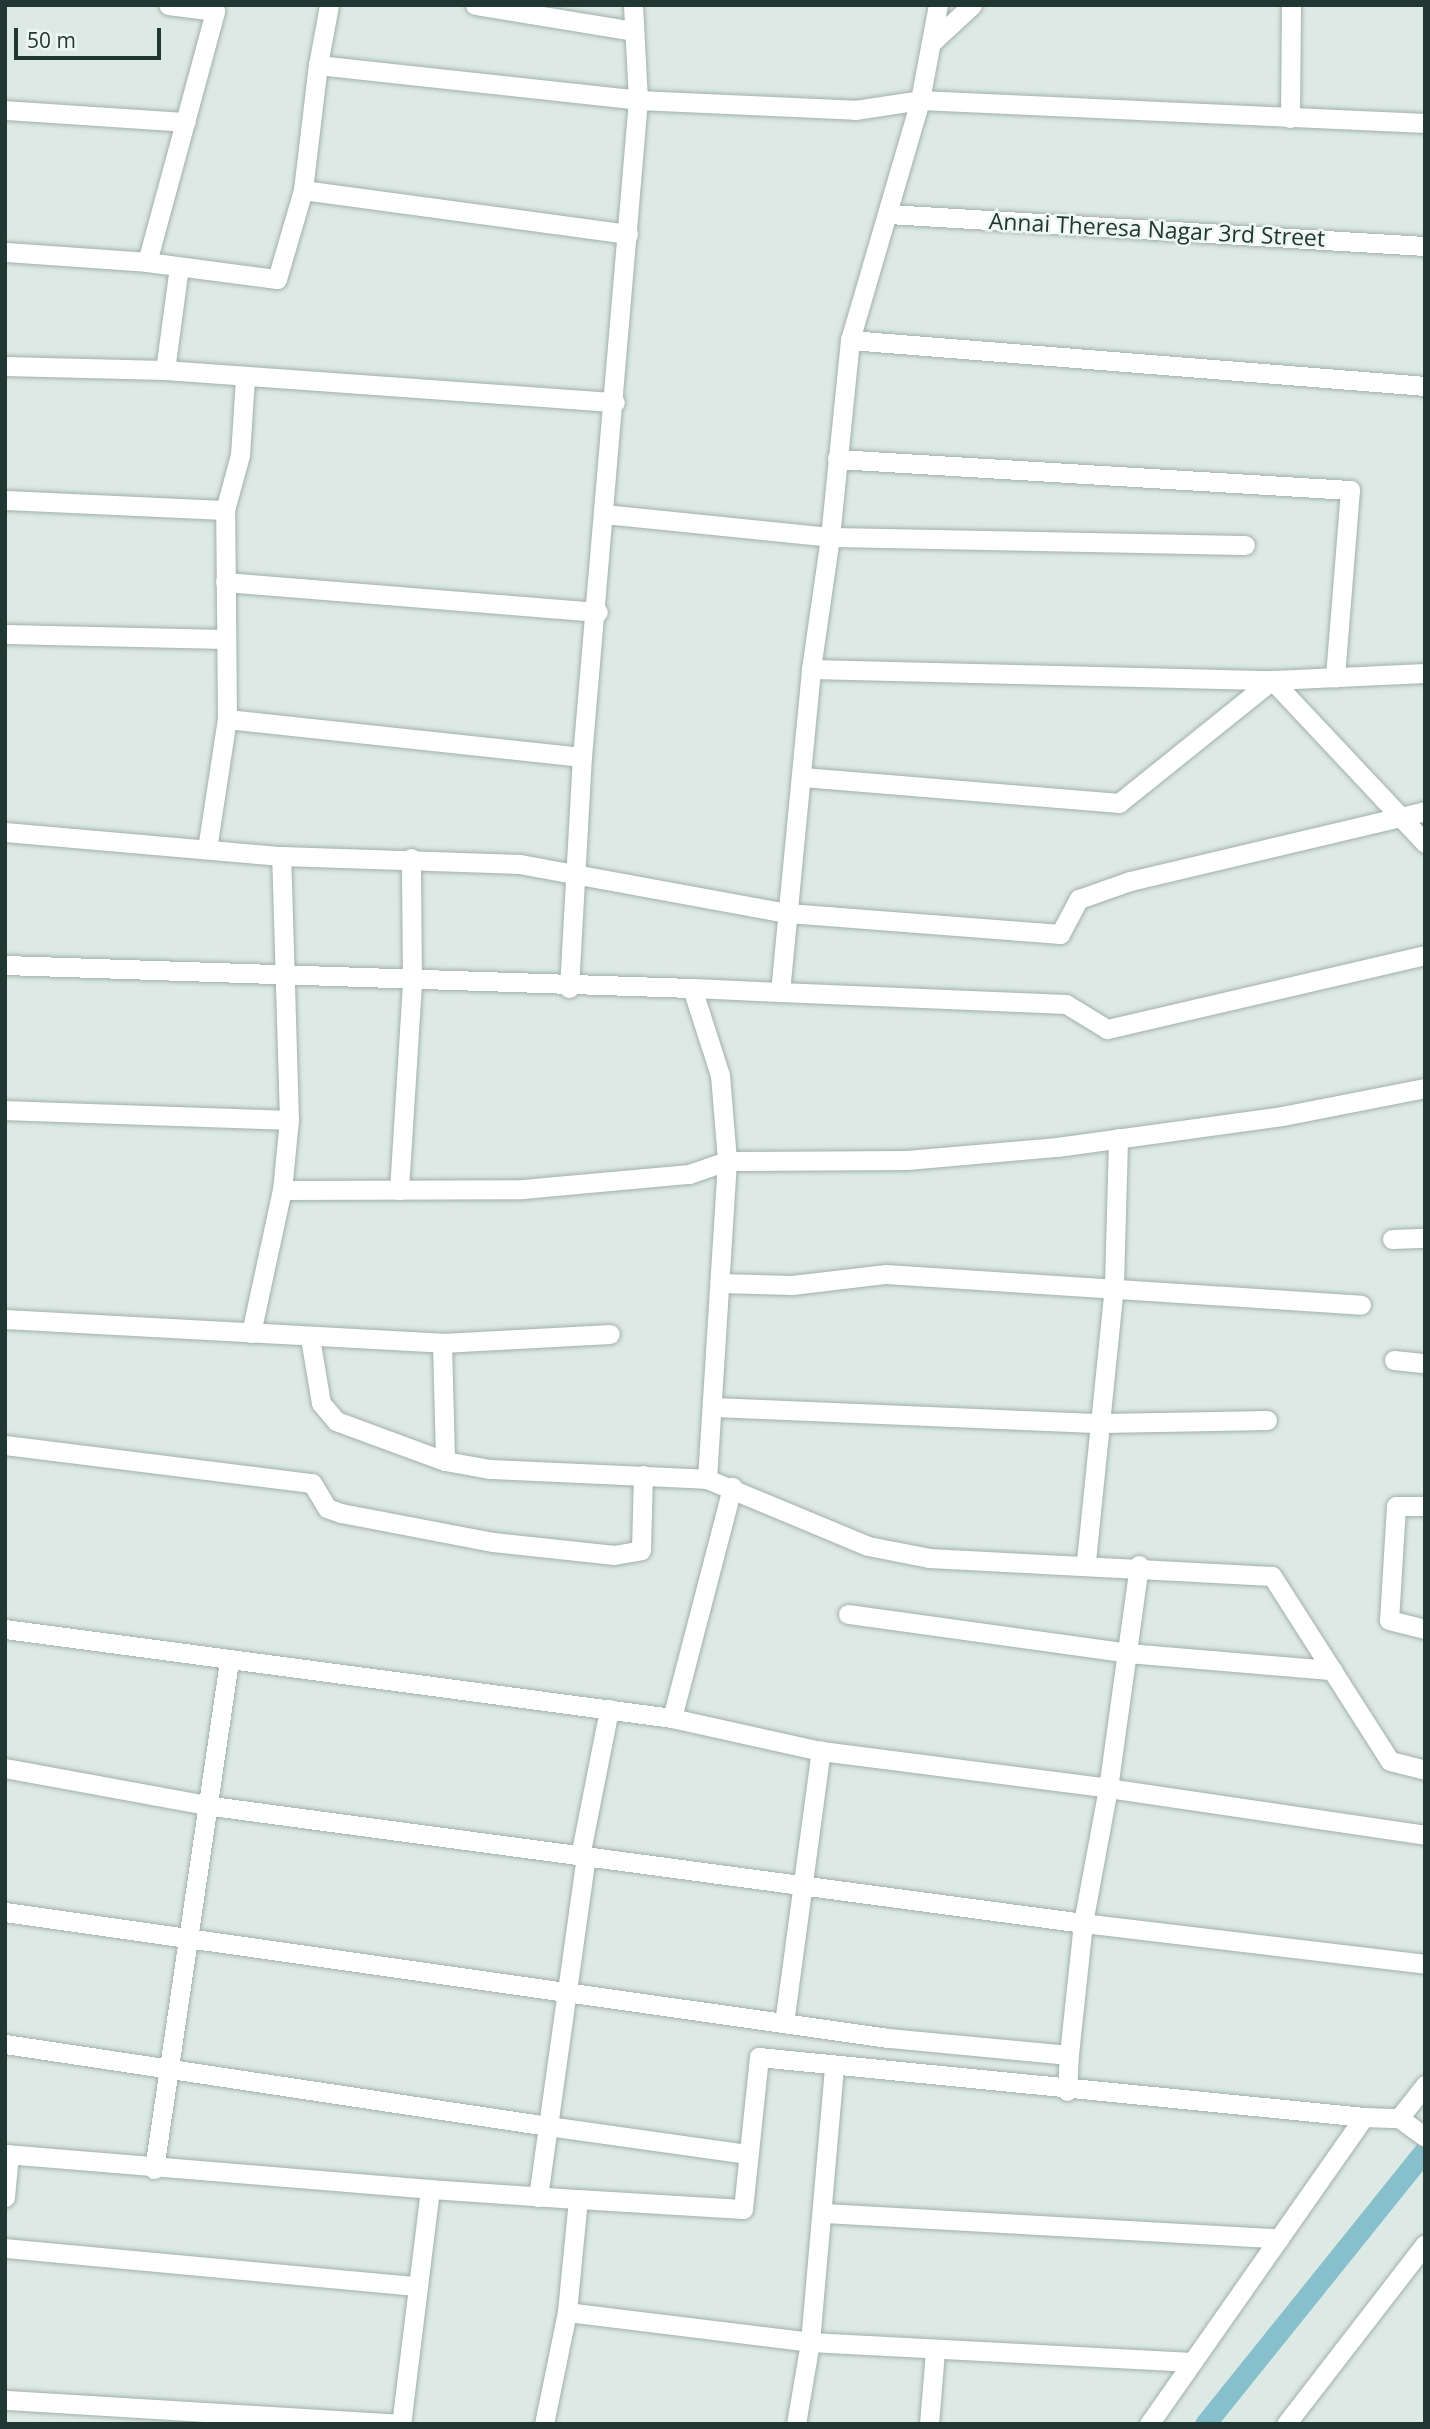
<!DOCTYPE html>
<html>
<head>
<meta charset="utf-8">
<style>
  body { margin:0 }
  #map { position:relative; width:1430px; height:2429px; overflow:hidden; background:#dde9e4; font-family:"Open Sans",sans-serif }
  div>[style] { position:absolute }
  .canal>* { height:21px; margin:-10.5px; padding:0 10.5px; transform-origin:10.5px; border-radius:10.5px; background:#87bfcc }
  .roads { filter:drop-shadow(0 0 2px #a1b0ab) drop-shadow(0 0 2px #a1b0ab) }
  .minor>* { height:19px; margin:-9.5px; padding:0 9.5px; transform-origin:9.5px; border-radius:9.5px; background:#fff }
  span { translate:-50% -50%; white-space:nowrap; text-align:center; line-height:1.15; -webkit-text-stroke:5px #edf6f2; paint-order:stroke }
  .street-label { font-size:23px; color:#203732 }
  .frame { position:absolute; inset:0; border:7px solid #203732; pointer-events:none }
  .scale { position:absolute; left:14px; top:28px; width:147px; height:32px; box-sizing:border-box; border:4px solid #203732; border-top:0; padding-left:9px; font-size:21px; line-height:24px; white-space:nowrap; color:#203732; -webkit-text-stroke:5px #edf6f2; paint-order:stroke }
</style>
</head>
<body>
<div id="map">
  <div class="canal">
    <i style="left:1205px;top:2424px;width:351px;rotate:-51.2deg"></i>
  </div>
  <div class="roads">
    <div class="minor">
      <i style="left:475px;top:5px;width:160px;rotate:9.3deg"></i>
      <i style="left:931px;top:43px;width:56px;rotate:-42.8deg"></i>
      <i style="left:318px;top:65px;width:61px;rotate:-79.6deg"></i>
      <i style="left:5px;top:110px;width:181px;rotate:3.8deg"></i>
      <i style="left:1290px;top:118px;width:113px;rotate:-89.5deg"></i>
      <i style="left:303px;top:190px;width:328px;rotate:7.7deg"></i>
      <i style="left:888px;top:214px;width:538px;rotate:3.41deg"></i>
      <i style="left:5px;top:252px;width:142px;rotate:4deg"></i>
      <i style="left:147px;top:262px;width:260px;rotate:-74.8deg"></i>
      <i style="left:215px;top:11px;width:47px;rotate:-172.7deg"></i>
      <i style="left:147px;top:262px;width:131px;rotate:7.5deg"></i>
      <i style="left:277px;top:279px;width:93px;rotate:-73.7deg"></i>
      <i style="left:303px;top:190px;width:126px;rotate:-83.2deg"></i>
      <i style="left:318px;top:65px;width:322px;rotate:6.2deg"></i>
      <i style="left:638px;top:100px;width:217px;rotate:2.6deg"></i>
      <i style="left:855px;top:110px;width:66px;rotate:-8.7deg"></i>
      <i style="left:920px;top:100px;width:506px;rotate:2.61deg"></i>
      <i style="left:850px;top:340px;width:577px;rotate:4.57deg"></i>
      <i style="left:5px;top:366px;width:160px;rotate:1.4deg"></i>
      <i style="left:165px;top:370px;width:451px;rotate:4.1deg"></i>
      <i style="left:165px;top:370px;width:104px;rotate:-82.3deg"></i>
      <i style="left:837px;top:459px;width:514px;rotate:3.46deg"></i>
      <i style="left:1350px;top:490px;width:188px;rotate:94.6deg"></i>
      <i style="left:5px;top:500px;width:220px;rotate:2.6deg"></i>
      <i style="left:604px;top:514px;width:227px;rotate:5.8deg"></i>
      <i style="left:830px;top:537px;width:198px;rotate:-84.2deg"></i>
      <i style="left:850px;top:340px;width:250px;rotate:-73.7deg"></i>
      <i style="left:920px;top:100px;width:97px;rotate:-79.3deg"></i>
      <i style="left:225px;top:582px;width:374px;rotate:4.6deg"></i>
      <i style="left:5px;top:634px;width:221px;rotate:1.3deg"></i>
      <i style="left:811px;top:669px;width:461px;rotate:1.4deg"></i>
      <i style="left:1272px;top:680px;width:153px;rotate:-2.6deg"></i>
      <i style="left:1272px;top:680px;width:224px;rotate:46.8deg"></i>
      <i style="left:227px;top:719px;width:357px;rotate:6.1deg"></i>
      <i style="left:803px;top:777px;width:317px;rotate:4.7deg"></i>
      <i style="left:1119px;top:803px;width:196px;rotate:-38.8deg"></i>
      <i style="left:5px;top:832px;width:277px;rotate:5deg"></i>
      <i style="left:281px;top:856px;width:239px;rotate:1.9deg"></i>
      <i style="left:520px;top:864px;width:272px;rotate:10.4deg"></i>
      <i style="left:788px;top:913px;width:273px;rotate:4.4deg"></i>
      <i style="left:1060px;top:934px;width:40px;rotate:-62deg"></i>
      <i style="left:1079px;top:899px;width:54px;rotate:-19.4deg"></i>
      <i style="left:1130px;top:881px;width:303px;rotate:-13.3deg"></i>
      <i style="left:207px;top:849px;width:132px;rotate:-81.3deg"></i>
      <i style="left:227px;top:719px;width:209px;rotate:-90.5deg"></i>
      <i style="left:225px;top:510px;width:57px;rotate:-74.7deg"></i>
      <i style="left:240px;top:455px;width:77px;rotate:-86.3deg"></i>
      <i style="left:5px;top:965px;width:687px;rotate:1.92deg"></i>
      <i style="left:692px;top:988px;width:91px;rotate:72.2deg"></i>
      <i style="left:720px;top:1075px;width:86px;rotate:85.3deg"></i>
      <i style="left:727px;top:1161px;width:319px;rotate:93.6deg"></i>
      <i style="left:707px;top:1479px;width:174px;rotate:22.6deg"></i>
      <i style="left:868px;top:1546px;width:62px;rotate:11.1deg"></i>
      <i style="left:929px;top:1558px;width:343px;rotate:3deg"></i>
      <i style="left:1272px;top:1576px;width:219px;rotate:57.5deg"></i>
      <i style="left:1390px;top:1761px;width:36px;rotate:14deg"></i>
      <i style="left:569px;top:988px;width:231px;rotate:-86.8deg"></i>
      <i style="left:582px;top:757px;width:659px;rotate:-85.13deg"></i>
      <i style="left:638px;top:100px;width:95px;rotate:-93deg"></i>
      <i style="left:692px;top:988px;width:88px;rotate:2.6deg"></i>
      <i style="left:780px;top:992px;width:324px;rotate:-84.5deg"></i>
      <i style="left:811px;top:669px;width:133px;rotate:-81.8deg"></i>
      <i style="left:830px;top:537px;width:415px;rotate:1.1deg"></i>
      <i style="left:780px;top:992px;width:286px;rotate:2.4deg"></i>
      <i style="left:1066px;top:1004px;width:48px;rotate:31.4deg"></i>
      <i style="left:1107px;top:1029px;width:326px;rotate:-13.1deg"></i>
      <i style="left:5px;top:1110px;width:284px;rotate:2deg"></i>
      <i style="left:282px;top:1190px;width:241px;rotate:-0.2deg"></i>
      <i style="left:523px;top:1189px;width:167px;rotate:-5.2deg"></i>
      <i style="left:689px;top:1174px;width:40px;rotate:-18.9deg"></i>
      <i style="left:727px;top:1161px;width:180px;rotate:-0.3deg"></i>
      <i style="left:907px;top:1160px;width:151px;rotate:-5deg"></i>
      <i style="left:1057px;top:1147px;width:227px;rotate:-7.8deg"></i>
      <i style="left:1282px;top:1116px;width:146px;rotate:-11.1deg"></i>
      <i style="left:399px;top:1190px;width:207px;rotate:-86.4deg"></i>
      <i style="left:412px;top:983px;width:125px;rotate:-90.5deg"></i>
      <i style="left:1392px;top:1239px;width:33px;rotate:-2deg"></i>
      <i style="left:720px;top:1283px;width:72px;rotate:1.6deg"></i>
      <i style="left:792px;top:1285px;width:95px;rotate:-6.7deg"></i>
      <i style="left:886px;top:1274px;width:476px;rotate:3.7deg"></i>
      <i style="left:5px;top:1319px;width:438px;rotate:3.1deg"></i>
      <i style="left:442px;top:1343px;width:118px;rotate:88.5deg"></i>
      <i style="left:445px;top:1461px;width:46px;rotate:10.1deg"></i>
      <i style="left:490px;top:1469px;width:217px;rotate:2.6deg"></i>
      <i style="left:251px;top:1333px;width:146px;rotate:-77.8deg"></i>
      <i style="left:282px;top:1190px;width:70px;rotate:-84.3deg"></i>
      <i style="left:289px;top:1120px;width:264px;rotate:-91.7deg"></i>
      <i style="left:310px;top:1338px;width:66px;rotate:80.4deg"></i>
      <i style="left:321px;top:1403px;width:23px;rotate:50deg"></i>
      <i style="left:336px;top:1421px;width:116px;rotate:20.2deg"></i>
      <i style="left:442px;top:1343px;width:168px;rotate:-3.1deg"></i>
      <i style="left:1394px;top:1360px;width:31px;rotate:6deg"></i>
      <i style="left:714px;top:1407px;width:387px;rotate:2.4deg"></i>
      <i style="left:1101px;top:1423px;width:166px;rotate:-1deg"></i>
      <i style="left:5px;top:1445px;width:309px;rotate:7.1deg"></i>
      <i style="left:312px;top:1483px;width:29px;rotate:59deg"></i>
      <i style="left:327px;top:1508px;width:15px;rotate:20deg"></i>
      <i style="left:341px;top:1513px;width:155px;rotate:10.8deg"></i>
      <i style="left:493px;top:1542px;width:122px;rotate:6.1deg"></i>
      <i style="left:614px;top:1555px;width:27px;rotate:-10deg"></i>
      <i style="left:641px;top:1550px;width:75px;rotate:-88.5deg"></i>
      <i style="left:1425px;top:1506px;width:29px;rotate:180deg"></i>
      <i style="left:1396px;top:1506px;width:114px;rotate:93.5deg"></i>
      <i style="left:1389px;top:1620px;width:37px;rotate:14deg"></i>
      <i style="left:1086px;top:1561px;width:278px;rotate:-84.2deg"></i>
      <i style="left:1114px;top:1284px;width:146px;rotate:-88.4deg"></i>
      <i style="left:1139px;top:1565px;width:225px;rotate:97.9deg"></i>
      <i style="left:1108px;top:1788px;width:320px;rotate:8.4deg"></i>
      <i style="left:848px;top:1614px;width:283px;rotate:7.9deg"></i>
      <i style="left:1128px;top:1653px;width:205px;rotate:4.8deg"></i>
      <i style="left:5px;top:1629px;width:673px;rotate:7.6deg"></i>
      <i style="left:672px;top:1718px;width:153px;rotate:12.5deg"></i>
      <i style="left:672px;top:1718px;width:239px;rotate:-75.4deg"></i>
      <i style="left:5px;top:1768px;width:210px;rotate:10.4deg"></i>
      <i style="left:212px;top:1806px;width:879px;rotate:7.65deg"></i>
      <i style="left:1083px;top:1923px;width:133px;rotate:96.1deg"></i>
      <i style="left:1069px;top:2055px;width:182px;rotate:-174.6deg"></i>
      <i style="left:888px;top:2038px;width:892px;rotate:-171.88deg"></i>
      <i style="left:580px;top:1856px;width:150px;rotate:-78.8deg"></i>
      <i style="left:784px;top:2023px;width:275px;rotate:-82.3deg"></i>
      <i style="left:821px;top:1751px;width:289px;rotate:7.3deg"></i>
      <i style="left:1108px;top:1788px;width:137px;rotate:100.5deg"></i>
      <i style="left:1083px;top:1923px;width:344px;rotate:6.8deg"></i>
      <i style="left:5px;top:2044px;width:549px;rotate:8.59deg"></i>
      <i style="left:548px;top:2126px;width:272px;rotate:-82deg"></i>
      <i style="left:1425px;top:2085px;width:42px;rotate:128.2deg"></i>
      <i style="left:1399px;top:2118px;width:32px;rotate:36deg"></i>
      <i style="left:1067px;top:2091px;width:36px;rotate:-87deg"></i>
      <i style="left:5px;top:2154px;width:426px;rotate:4.7deg"></i>
      <i style="left:430px;top:2189px;width:237px;rotate:97deg"></i>
      <i style="left:401px;top:2424px;width:397px;rotate:-176.5deg"></i>
      <i style="left:154px;top:2169px;width:514px;rotate:-81.6deg"></i>
      <i style="left:430px;top:2189px;width:148px;rotate:3.9deg"></i>
      <i style="left:578px;top:2199px;width:114px;rotate:95.6deg"></i>
      <i style="left:567px;top:2312px;width:114px;rotate:101.6deg"></i>
      <i style="left:5px;top:2197px;width:43px;rotate:-84.7deg"></i>
      <i style="left:538px;top:2197px;width:72px;rotate:-82deg"></i>
      <i style="left:548px;top:2126px;width:202px;rotate:8deg"></i>
      <i style="left:578px;top:2199px;width:165px;rotate:3.5deg"></i>
      <i style="left:743px;top:2209px;width:153px;rotate:-84deg"></i>
      <i style="left:759px;top:2057px;width:608px;rotate:5.66deg"></i>
      <i style="left:825px;top:2213px;width:455px;rotate:3.2deg"></i>
      <i style="left:5px;top:2248px;width:414px;rotate:5.3deg"></i>
      <i style="left:567px;top:2312px;width:245px;rotate:7deg"></i>
      <i style="left:810px;top:2342px;width:274px;rotate:-85deg"></i>
      <i style="left:796px;top:2424px;width:83px;rotate:-80.3deg"></i>
      <i style="left:810px;top:2342px;width:383px;rotate:3deg"></i>
      <i style="left:929px;top:2424px;width:73px;rotate:-85.3deg"></i>
      <i style="left:1149px;top:2424px;width:375px;rotate:-55deg"></i>
      <i style="left:1364px;top:2117px;width:35px;rotate:2deg"></i>
      <i style="left:1286px;top:2424px;width:227px;rotate:-52.3deg"></i>
    </div>
  </div>
  <div class="street-label">
    <span style="left:1157px;top:229px;rotate:3deg">Annai Theresa Nagar 3rd Street</span>
  </div>
  <div class="frame"></div>
  <div class="scale">50 m</div>
</div>
</body>
</html>
